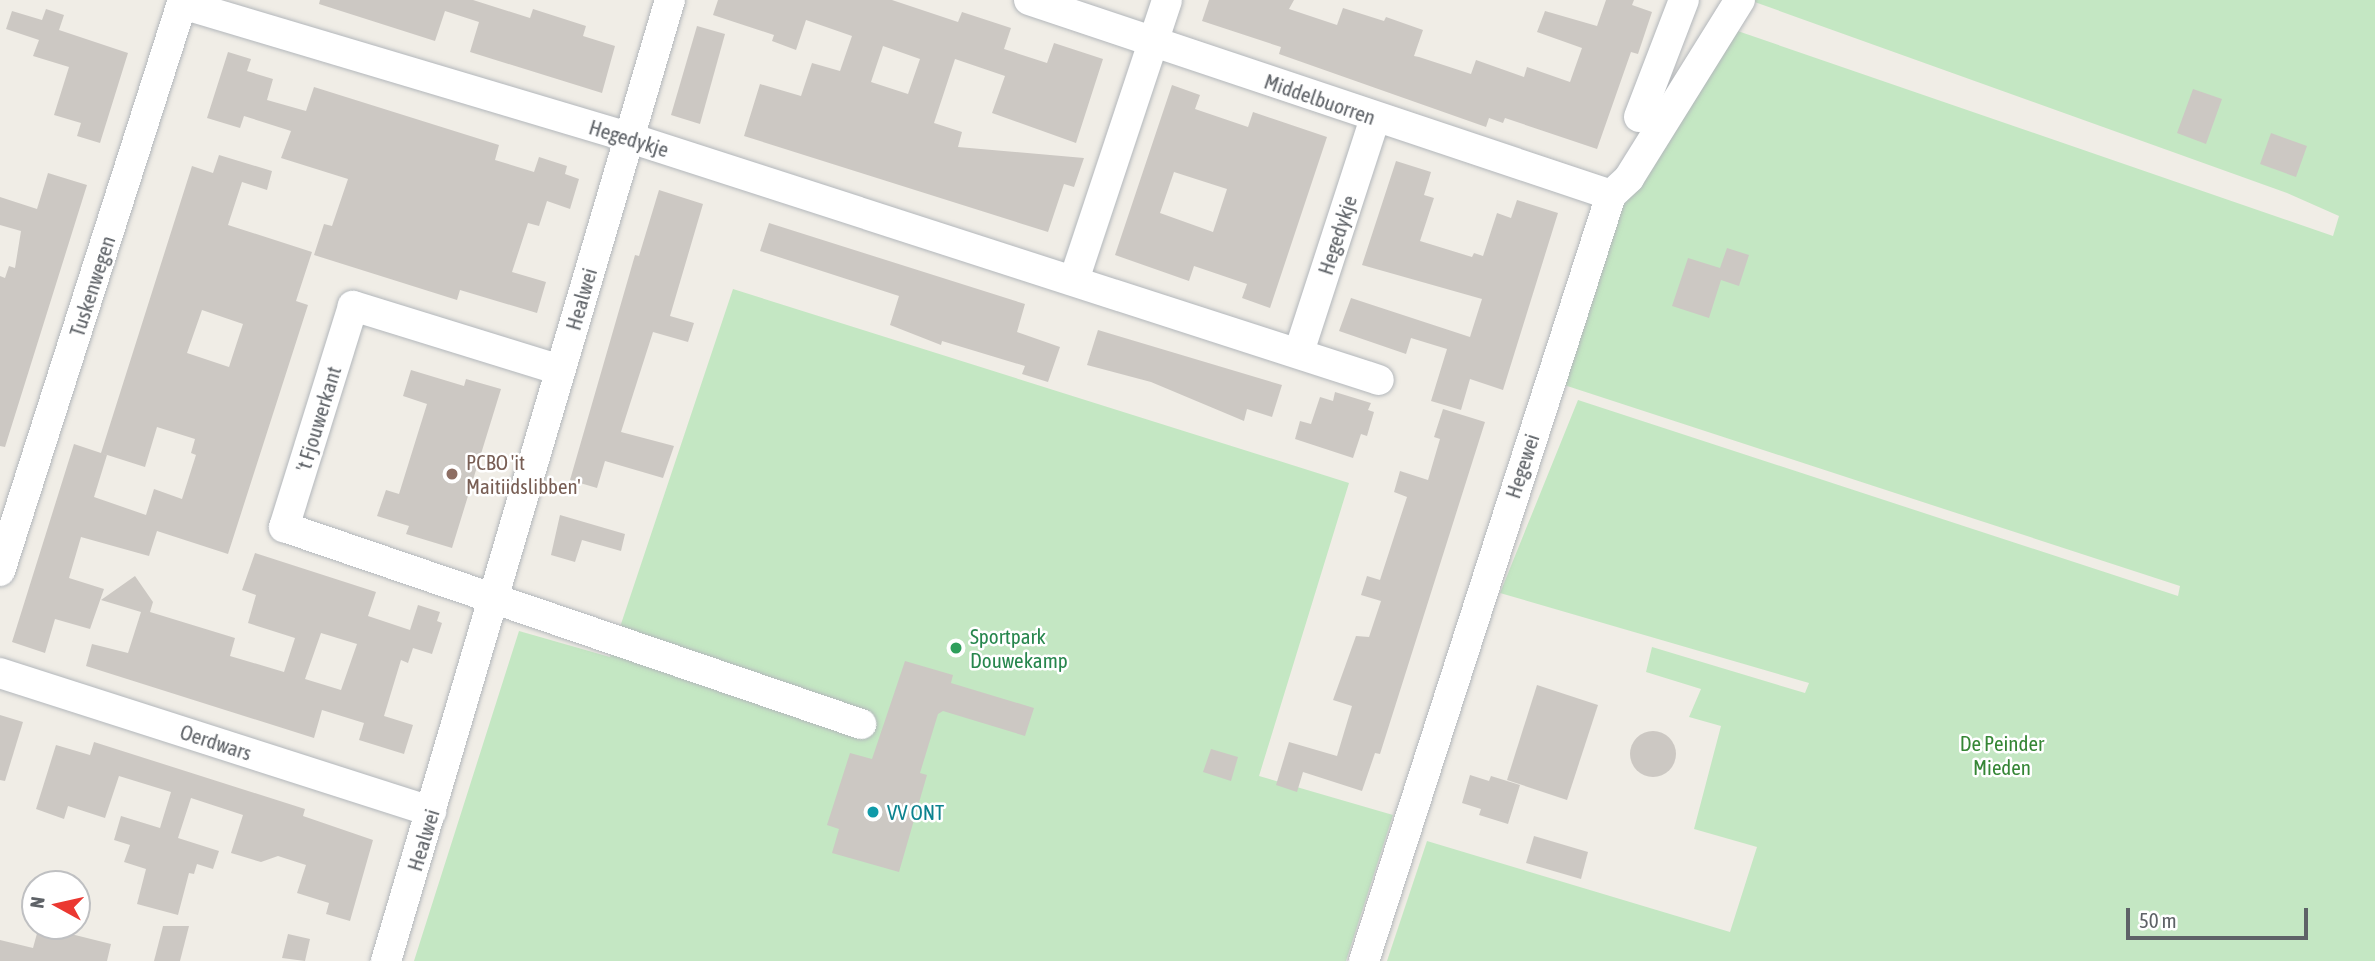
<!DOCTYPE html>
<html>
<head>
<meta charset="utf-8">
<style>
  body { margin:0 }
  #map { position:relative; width:2375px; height:961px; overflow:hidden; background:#f0ede6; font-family:"Asap Condensed",sans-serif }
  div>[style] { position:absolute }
  .green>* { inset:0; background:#c4e7c3 }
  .building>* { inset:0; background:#ccc8c3 }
  .round { border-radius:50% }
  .roads { filter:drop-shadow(0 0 2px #b3b7bb) drop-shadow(0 0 2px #b3b7bb) }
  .minor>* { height:30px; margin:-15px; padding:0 15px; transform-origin:15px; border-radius:15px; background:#fff }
  .dots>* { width:19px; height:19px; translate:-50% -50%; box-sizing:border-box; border:4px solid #fff; border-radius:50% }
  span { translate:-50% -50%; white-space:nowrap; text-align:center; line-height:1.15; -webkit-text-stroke:5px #fff; paint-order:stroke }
  .street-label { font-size:21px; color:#5e6267 }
  .education-label { font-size:21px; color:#785e54 }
  .left { translate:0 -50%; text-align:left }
  .leisure-label { font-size:21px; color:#27864d }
  .park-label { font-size:21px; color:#358635 }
  .culture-label { font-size:21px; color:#0d838f }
  .north { position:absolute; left:21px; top:870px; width:70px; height:70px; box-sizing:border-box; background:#fff; border:2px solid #bfc0c2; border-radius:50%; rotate:278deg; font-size:19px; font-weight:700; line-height:28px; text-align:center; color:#5e6267 }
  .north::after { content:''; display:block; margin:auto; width:24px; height:32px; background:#eb3831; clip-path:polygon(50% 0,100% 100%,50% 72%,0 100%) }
  .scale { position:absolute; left:2126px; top:908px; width:182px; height:32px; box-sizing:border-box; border:4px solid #5e6267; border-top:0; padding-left:9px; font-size:21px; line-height:24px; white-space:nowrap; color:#5e6267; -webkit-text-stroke:5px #fff; paint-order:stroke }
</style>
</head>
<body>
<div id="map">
  <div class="green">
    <i style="clip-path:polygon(1749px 0,2375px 0,2375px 961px,1387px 961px,1427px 841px,1730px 932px,1757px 847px,1694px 829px,1721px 726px,1689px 717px,1701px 689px,1646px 672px,1652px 647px,1805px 693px,1809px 683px,1500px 593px,1578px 400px,2178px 596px,2180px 586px,1555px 382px,1610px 220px,1726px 27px,2333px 236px,2339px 216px,2287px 193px)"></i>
    <i style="clip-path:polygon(733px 289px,1349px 483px,1259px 776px,1393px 815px,1346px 961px,414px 961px,519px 631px,610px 657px)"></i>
  </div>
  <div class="building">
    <i style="clip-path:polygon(320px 0,473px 0,530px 18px,533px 9px,586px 26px,583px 36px,615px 46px,602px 93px,470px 52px,479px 22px,445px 11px,435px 41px,319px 4px)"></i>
    <i style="clip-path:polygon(evenodd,718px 0,892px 0,958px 22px,962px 12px,1011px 28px,1004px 49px,1047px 63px,1054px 43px,1103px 59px,1076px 143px,992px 113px,1005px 76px,955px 59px,934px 123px,962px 132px,958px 147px,1084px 158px,1074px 187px,1064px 184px,1048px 232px,744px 136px,760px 84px,801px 96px,812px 63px,840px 71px,852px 36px,806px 20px,796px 50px,772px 41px,774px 35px,713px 15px,718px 0,883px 46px,920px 59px,908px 94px,871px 82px,883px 46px)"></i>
    <i style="clip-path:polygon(1209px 0,1294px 0,1289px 9px,1337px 25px,1343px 8px,1384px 21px,1386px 17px,1423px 30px,1414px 56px,1419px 57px,1471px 74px,1476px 60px,1524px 77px,1527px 67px,1570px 82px,1582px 48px,1537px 32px,1545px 11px,1597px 26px,1606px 0,1634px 0,1632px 5px,1652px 12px,1638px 54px,1631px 52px,1597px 149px,1505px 118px,1503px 123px,1489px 118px,1486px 127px,1279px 54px,1281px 47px,1202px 21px)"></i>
    <i style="clip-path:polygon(46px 9px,64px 15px,59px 30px,128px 53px,100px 143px,77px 136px,81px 123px,54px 115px,69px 67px,33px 56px,39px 40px,6px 29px,12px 11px,42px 20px)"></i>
    <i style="clip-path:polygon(697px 26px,725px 34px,700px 124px,671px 115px)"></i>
    <i style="clip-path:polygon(228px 52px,251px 59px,247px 71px,273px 79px,267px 100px,306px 111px,314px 87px,499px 145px,495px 160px,534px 172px,539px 157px,567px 166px,565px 174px,579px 179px,570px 209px,547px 201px,539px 226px,528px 223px,512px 272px,546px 282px,537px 313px,460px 290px,457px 300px,314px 255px,324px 224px,332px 226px,348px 179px,281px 158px,291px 131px,244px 116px,240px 128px,207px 118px)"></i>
    <i style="clip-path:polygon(evenodd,1172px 85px,1200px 95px,1195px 109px,1248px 127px,1253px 112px,1327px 137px,1270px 308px,1242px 298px,1247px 284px,1194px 266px,1189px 281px,1115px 255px,1172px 85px,1174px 172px,1227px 189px,1213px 232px,1160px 213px,1174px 172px)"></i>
    <i style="clip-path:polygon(2193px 89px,2222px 99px,2206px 144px,2177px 133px)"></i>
    <i style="clip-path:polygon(2271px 133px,2307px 146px,2296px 177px,2260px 164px)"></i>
    <i style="clip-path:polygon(evenodd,219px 155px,272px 171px,267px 190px,242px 182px,228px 225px,312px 252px,296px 301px,308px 305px,228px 554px,157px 531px,149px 556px,81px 537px,69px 578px,104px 589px,90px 629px,55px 619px,45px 653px,12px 642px,74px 444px,107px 455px,94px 497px,146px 515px,154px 489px,182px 499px,196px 455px,191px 453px,195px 439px,157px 427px,145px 467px,101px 453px,192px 166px,213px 173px,219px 155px,202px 310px,243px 324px,229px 367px,187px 353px,202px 310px)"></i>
    <i style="clip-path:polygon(1396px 161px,1431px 172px,1424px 195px,1434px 198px,1420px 241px,1472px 257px,1474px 253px,1483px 256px,1497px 213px,1511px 218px,1517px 200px,1558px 213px,1503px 390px,1470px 379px,1461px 410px,1431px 401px,1447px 349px,1411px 338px,1406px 354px,1339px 331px,1351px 298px,1470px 337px,1482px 299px,1362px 265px)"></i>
    <i style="clip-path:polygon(48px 173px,87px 185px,5px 447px,0 446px,0 276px,5px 278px,9px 266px,15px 268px,21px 231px,0 225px,0 197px,37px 209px)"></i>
    <i style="clip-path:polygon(659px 190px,703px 204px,670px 316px,694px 323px,688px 342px,653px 332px,621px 432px,674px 446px,663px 478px,605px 461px,597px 488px,570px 480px,635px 255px,639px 256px)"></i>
    <i style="clip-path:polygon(769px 223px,1025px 304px,1017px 332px,1060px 347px,1048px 382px,1022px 374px,1025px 366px,942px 341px,941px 345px,890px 325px,899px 296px,760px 251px)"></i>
    <i style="clip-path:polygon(1727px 248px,1749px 255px,1739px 286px,1721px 280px,1709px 318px,1672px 306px,1688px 258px,1720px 268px)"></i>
    <i style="clip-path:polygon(1098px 330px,1282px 385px,1272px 417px,1247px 409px,1244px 421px,1151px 382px,1087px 365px)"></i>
    <i style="clip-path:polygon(411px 370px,464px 386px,466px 379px,501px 389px,452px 548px,406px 534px,409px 526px,377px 516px,386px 490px,399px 494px,427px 404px,403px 396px)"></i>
    <i style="clip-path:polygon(1335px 392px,1371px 403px,1368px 410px,1374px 412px,1367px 436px,1361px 434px,1353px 458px,1295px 439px,1300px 421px,1311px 424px,1320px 397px,1333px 401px)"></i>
    <i style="clip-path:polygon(1443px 409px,1485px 422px,1380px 754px,1375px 753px,1362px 791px,1303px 772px,1297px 792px,1276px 785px,1289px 742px,1337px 756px,1352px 706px,1333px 700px,1356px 636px,1369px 637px,1381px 601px,1361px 595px,1367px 576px,1380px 580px,1407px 497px,1394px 492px,1400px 471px,1428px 480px,1440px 439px,1434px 437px)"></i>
    <i style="clip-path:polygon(560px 515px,625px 534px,621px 551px,582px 540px,575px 562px,551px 555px)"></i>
    <i style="clip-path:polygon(evenodd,255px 553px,376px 592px,368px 616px,410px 630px,418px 605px,440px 612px,437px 621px,442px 623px,432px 654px,413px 648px,408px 663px,401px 660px,384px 716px,413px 725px,404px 754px,359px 740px,364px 723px,322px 710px,314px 738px,86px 666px,92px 644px,128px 653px,141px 612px,101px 600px,135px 576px,153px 602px,150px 612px,235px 638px,230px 656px,284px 672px,295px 638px,248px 623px,256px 595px,242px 590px,255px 553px,321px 633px,357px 644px,341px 690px,305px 679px,321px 633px)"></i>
    <i style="clip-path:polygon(905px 661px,953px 675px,951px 683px,1034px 708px,1025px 736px,943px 711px,938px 714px,920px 773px,927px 775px,899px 872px,832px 853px,839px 829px,827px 825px,850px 753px,872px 759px)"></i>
    <i style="clip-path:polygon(1537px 685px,1598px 705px,1567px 800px,1507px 780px)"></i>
    <i style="clip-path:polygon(0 715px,23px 722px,5px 781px,0 780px)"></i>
    <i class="round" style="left:1630px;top:731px;width:46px;height:46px"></i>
    <i style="clip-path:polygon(94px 742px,305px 809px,303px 816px,373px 840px,350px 921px,326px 914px,329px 903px,297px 893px,306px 865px,278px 856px,261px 862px,231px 853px,243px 815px,191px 798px,178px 838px,219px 851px,213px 869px,197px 864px,194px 874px,189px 873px,178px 915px,137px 904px,146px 869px,124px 862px,130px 845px,114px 840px,121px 816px,160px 828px,171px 792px,119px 776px,105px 818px,68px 806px,64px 819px,36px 809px,56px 745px,90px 755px)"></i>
    <i style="clip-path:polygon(1211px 749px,1238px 757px,1231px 781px,1203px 772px)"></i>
    <i style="clip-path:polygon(1470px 775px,1489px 781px,1491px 776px,1520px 785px,1508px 824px,1479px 815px,1481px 809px,1462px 803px)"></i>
    <i style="clip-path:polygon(1534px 836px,1588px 852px,1581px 879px,1526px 863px)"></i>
    <i style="clip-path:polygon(39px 926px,60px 926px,59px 931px,111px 944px,107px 961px,0 961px,0 940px,33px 948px)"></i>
    <i style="clip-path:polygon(163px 926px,189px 926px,180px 961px,154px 961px)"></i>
    <i style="clip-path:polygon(288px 934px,310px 939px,305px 961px,282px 958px)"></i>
  </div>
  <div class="roads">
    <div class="minor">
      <i style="left:1029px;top:0;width:614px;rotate:18.52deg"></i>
      <i style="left:182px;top:4px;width:464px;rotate:16.6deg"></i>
      <i style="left:627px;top:137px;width:790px;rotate:17.91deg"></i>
      <i style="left:1639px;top:117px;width:125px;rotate:-69deg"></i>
      <i style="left:1074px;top:280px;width:295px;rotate:-71.6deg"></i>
      <i style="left:1299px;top:352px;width:246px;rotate:-72deg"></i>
      <i style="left:560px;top:370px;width:217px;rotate:-162.8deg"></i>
      <i style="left:353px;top:306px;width:232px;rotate:107.3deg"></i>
      <i style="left:284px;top:527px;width:610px;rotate:18.85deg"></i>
      <i style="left:0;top:571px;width:600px;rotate:-72.23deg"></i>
      <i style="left:0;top:673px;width:453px;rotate:17.8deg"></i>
      <i style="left:386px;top:961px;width:1002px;rotate:-73.54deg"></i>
      <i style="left:1364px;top:961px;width:805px;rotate:-72.13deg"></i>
      <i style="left:1611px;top:195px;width:25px;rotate:-43deg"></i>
      <i style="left:1629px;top:178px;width:210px;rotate:-58.1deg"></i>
    </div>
  </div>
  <div class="dots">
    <i style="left:452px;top:474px;background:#8d6e63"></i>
    <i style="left:956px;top:648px;background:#2e9e5b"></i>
    <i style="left:873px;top:812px;background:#0f9aa8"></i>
  </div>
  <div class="street-label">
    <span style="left:1320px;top:99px;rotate:19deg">Middelbuorren</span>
    <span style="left:629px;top:138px;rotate:17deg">Hegedykje</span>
    <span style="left:1337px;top:235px;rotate:-72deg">Hegedykje</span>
    <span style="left:92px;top:286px;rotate:-72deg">Tuskenwegen</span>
    <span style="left:581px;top:299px;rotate:-74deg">Healwei</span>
    <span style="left:318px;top:419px;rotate:-73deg">'t Fjouwerkant</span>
    <span style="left:1522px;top:466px;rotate:-72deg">Hegewei</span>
    <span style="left:216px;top:742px;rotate:18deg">Oerdwars</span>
    <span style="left:423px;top:840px;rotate:-73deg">Healwei</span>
  </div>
  <div class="education-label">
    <span class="left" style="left:466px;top:474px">PCBO 'it<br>Maitiidslibben'</span>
  </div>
  <div class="leisure-label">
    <span class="left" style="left:970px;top:648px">Sportpark<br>Douwekamp</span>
  </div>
  <div class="park-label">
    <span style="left:2002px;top:755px">De Peinder<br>Mieden</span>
  </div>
  <div class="culture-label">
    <span class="left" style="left:887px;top:812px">VV ONT</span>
  </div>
  <div class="north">N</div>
  <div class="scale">50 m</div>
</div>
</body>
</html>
